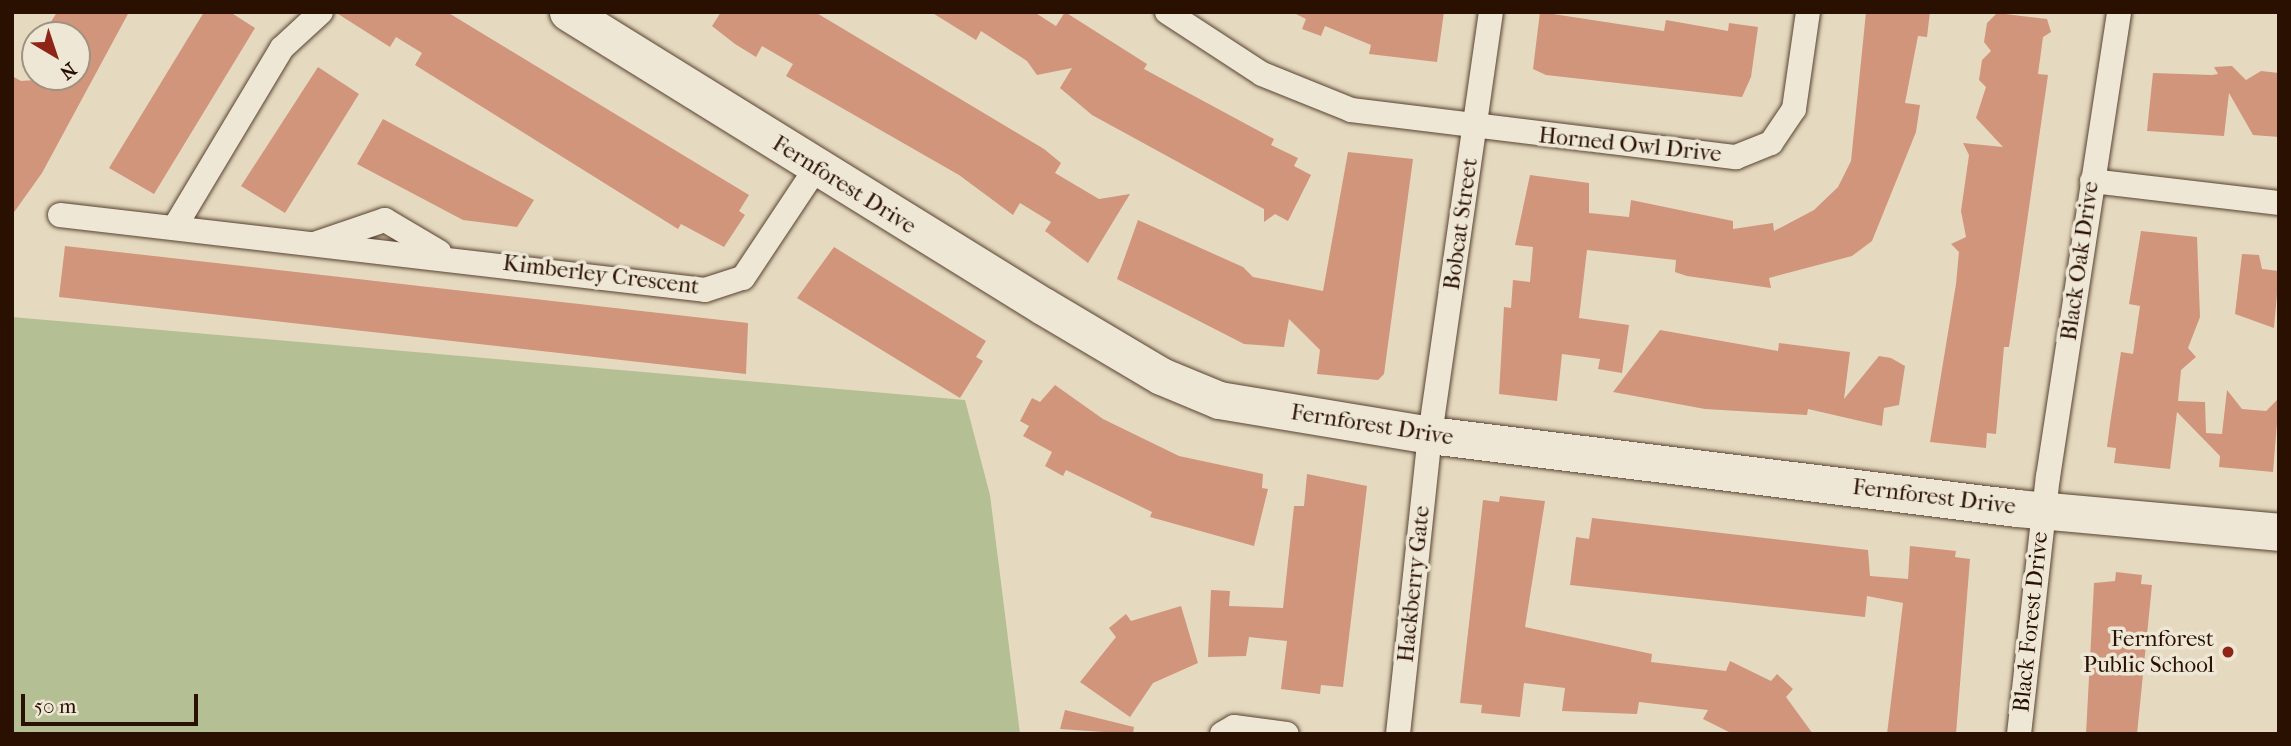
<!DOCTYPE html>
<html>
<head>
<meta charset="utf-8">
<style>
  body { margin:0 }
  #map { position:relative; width:2291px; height:746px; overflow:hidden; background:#e5dac0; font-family:"IM FELL French Canon",serif }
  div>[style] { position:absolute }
  .green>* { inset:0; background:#b4c093 }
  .building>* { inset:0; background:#d1957b }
  .roads { filter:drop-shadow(0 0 2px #594230) drop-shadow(0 0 2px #594230) }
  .street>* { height:24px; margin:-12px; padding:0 12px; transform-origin:12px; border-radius:12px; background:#eee7d6 }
  .secondary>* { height:37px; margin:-18.5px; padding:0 18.5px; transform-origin:18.5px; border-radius:18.5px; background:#eee7d6 }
  .dots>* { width:19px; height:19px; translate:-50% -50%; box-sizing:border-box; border:4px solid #eee7d6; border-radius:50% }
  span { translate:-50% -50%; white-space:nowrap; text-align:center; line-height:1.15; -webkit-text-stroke:7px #eee7d6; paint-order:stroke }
  .street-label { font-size:23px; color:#2a1000 }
  .poi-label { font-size:23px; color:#2a1000 }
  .right { translate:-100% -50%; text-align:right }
  .frame { position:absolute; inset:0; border:14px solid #2a1000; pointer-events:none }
  .north { position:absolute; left:21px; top:21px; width:70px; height:70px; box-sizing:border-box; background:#eee7d6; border:2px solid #a09180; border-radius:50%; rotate:141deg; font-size:19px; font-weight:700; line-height:28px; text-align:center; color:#2a1000 }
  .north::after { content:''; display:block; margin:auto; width:24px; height:32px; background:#8f2418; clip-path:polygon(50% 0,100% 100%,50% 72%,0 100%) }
  .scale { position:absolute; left:21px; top:694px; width:177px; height:32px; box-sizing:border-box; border:4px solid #2a1000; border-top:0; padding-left:9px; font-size:21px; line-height:24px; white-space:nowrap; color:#2a1000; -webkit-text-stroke:5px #eee7d6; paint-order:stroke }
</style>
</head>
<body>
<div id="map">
  <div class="green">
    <i style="clip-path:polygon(12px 317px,965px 400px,990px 495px,1020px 734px,12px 734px)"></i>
  </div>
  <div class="building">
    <i style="clip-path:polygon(57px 12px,129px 12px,42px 173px,12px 215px,12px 76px,21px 81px,77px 77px,77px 35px,43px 35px)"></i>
    <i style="clip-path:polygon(204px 12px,230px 12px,255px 28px,154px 194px,109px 168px)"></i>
    <i style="clip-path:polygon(335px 12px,447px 12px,749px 195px,739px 211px,745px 215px,724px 247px,681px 224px,678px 229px,415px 65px,422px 53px,396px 37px,390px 47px)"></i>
    <i style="clip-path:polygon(721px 12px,815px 12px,1044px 149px,1061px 163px,1055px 173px,1099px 199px,1130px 194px,1088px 263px,1045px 231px,1051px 222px,1020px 203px,1013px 215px,959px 175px,786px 76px,793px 64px,762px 46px,756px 57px,735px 44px,712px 26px)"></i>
    <i style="clip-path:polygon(931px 12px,1034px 12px,1056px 26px,1065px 12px,1147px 64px,1144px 69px,1274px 139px,1271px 145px,1298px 158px,1294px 166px,1311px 175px,1288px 221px,1275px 214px,1264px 222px,1264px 209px,1092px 115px,1060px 88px,1072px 68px,1037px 75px,1027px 61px,981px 31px,976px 40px)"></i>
    <i style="clip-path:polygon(1292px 12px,1444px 12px,1437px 62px,1369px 54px,1371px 45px,1325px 26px,1321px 36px,1302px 29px,1306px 19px)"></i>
    <i style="clip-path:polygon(1540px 12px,1664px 31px,1666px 20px,1728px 31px,1729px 23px,1758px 27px,1751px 77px,1742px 97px,1546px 75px,1533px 69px)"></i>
    <i style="clip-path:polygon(1866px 12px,1930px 12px,1927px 37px,1918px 36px,1905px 103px,1920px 105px,1916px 132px,1872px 241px,1852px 256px,1769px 278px,1771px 288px,1687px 276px,1675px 272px,1676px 260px,1587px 250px,1579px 318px,1629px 325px,1622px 373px,1598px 369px,1600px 359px,1562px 354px,1557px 401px,1499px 394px,1504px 307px,1511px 308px,1513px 280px,1530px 282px,1533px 247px,1515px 245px,1530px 175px,1589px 183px,1589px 213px,1629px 217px,1631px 200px,1733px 221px,1733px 229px,1773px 223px,1774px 231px,1814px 210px,1838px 187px,1851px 161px)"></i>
    <i style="clip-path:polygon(1997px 13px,2047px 19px,2051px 32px,2043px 37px,2038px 74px,2048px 75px,2009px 347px,2004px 347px,1996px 434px,1987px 433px,1986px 448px,1930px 442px,1956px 284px,1959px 252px,1951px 244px,1966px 237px,1961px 211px,1969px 155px,1963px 143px,2003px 147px,1976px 118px,1986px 87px,1979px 80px,1982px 60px,1991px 51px,1984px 42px,1987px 23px)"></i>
    <i style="clip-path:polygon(2232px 66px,2246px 80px,2261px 71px,2279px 73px,2279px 137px,2253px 135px,2229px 93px,2224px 136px,2147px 131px,2153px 73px,2212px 75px,2218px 74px,2214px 67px)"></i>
    <i style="clip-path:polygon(318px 67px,359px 94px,285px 213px,241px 186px)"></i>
    <i style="clip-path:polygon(383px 119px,534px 200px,517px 227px,463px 220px,357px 164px)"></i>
    <i style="clip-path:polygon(1348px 152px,1413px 159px,1384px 374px,1378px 380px,1317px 374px,1320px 350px,1289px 319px,1284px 347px,1244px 344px,1117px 279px,1138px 220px,1243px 267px,1253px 277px,1323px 291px)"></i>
    <i style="clip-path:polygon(2141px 231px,2197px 237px,2200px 317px,2188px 348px,2196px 357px,2181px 370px,2178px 401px,2205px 402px,2206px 433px,2222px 434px,2227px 390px,2242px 409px,2266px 411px,2279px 398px,2273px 472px,2219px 467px,2220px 456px,2177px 412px,2170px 469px,2114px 463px,2116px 448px,2107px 447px,2110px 424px,2121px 352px,2133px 354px,2140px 306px,2129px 304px)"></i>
    <i style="clip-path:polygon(65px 246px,748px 323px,746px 374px,59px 297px)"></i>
    <i style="clip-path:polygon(834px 247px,986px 341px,976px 357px,983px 361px,960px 398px,797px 298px)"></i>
    <i style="clip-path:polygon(2242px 254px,2259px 255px,2262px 269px,2279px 271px,2274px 328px,2235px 314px)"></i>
    <i style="clip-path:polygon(1660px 330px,1778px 351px,1779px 343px,1850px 352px,1844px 399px,1879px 356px,1891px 358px,1905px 366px,1899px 405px,1884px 408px,1882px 426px,1808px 409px,1807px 415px,1705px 409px,1613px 392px)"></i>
    <i style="clip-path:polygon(1055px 385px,1103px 419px,1179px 456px,1263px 474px,1262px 488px,1268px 489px,1254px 546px,1150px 517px,1152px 512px,1066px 470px,1063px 476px,1045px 466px,1052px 452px,1023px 436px,1029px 426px,1020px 421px,1032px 398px,1040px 402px)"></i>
    <i style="clip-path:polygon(1307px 474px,1367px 486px,1343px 687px,1321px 685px,1320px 694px,1281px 689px,1287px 641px,1249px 637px,1246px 656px,1208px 657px,1211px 590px,1230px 591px,1229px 606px,1283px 608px,1294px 506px,1304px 506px)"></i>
    <i style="clip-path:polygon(1500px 496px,1545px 501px,1525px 627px,1652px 654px,1651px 662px,1726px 671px,1730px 661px,1771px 681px,1777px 674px,1793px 689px,1786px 697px,1813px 734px,1733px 734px,1703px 719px,1708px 710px,1639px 702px,1637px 714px,1562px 711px,1565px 688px,1524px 683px,1520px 717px,1481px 713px,1482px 705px,1460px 703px,1483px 500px,1499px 502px)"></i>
    <i style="clip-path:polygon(1592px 518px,1868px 550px,1870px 576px,1908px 579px,1910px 546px,1956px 551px,1955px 557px,1970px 559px,1956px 734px,1887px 734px,1903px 603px,1867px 596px,1865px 617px,1570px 585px,1576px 537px,1589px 539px)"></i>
    <i style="clip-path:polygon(2116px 572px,2142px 575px,2141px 584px,2152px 585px,2137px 734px,2086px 734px,2094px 583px,2115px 581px)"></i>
    <i style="clip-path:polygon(1181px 606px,1198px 663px,1153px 683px,1130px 717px,1080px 682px,1116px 637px,1109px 628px,1126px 614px,1131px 621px)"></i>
    <i style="clip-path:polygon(1065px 710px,1134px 727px,1133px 734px,1060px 729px)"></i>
  </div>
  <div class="roads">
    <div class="street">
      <i style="left:1167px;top:12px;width:113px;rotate:33.1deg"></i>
      <i style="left:1262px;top:74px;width:96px;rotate:22deg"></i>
      <i style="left:1351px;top:110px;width:388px;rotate:7deg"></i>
      <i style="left:1736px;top:157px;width:38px;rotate:-22deg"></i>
      <i style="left:1771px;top:143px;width:41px;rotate:-55.9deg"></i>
      <i style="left:1794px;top:109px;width:98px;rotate:-81.8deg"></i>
      <i style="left:2092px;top:181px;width:188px;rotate:6.7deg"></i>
      <i style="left:60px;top:215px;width:649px;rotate:6.63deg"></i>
      <i style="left:705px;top:290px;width:40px;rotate:-18deg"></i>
      <i style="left:743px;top:278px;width:132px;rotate:-56.4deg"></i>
      <i style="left:176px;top:225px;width:206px;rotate:-59.1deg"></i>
      <i style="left:282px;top:48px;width:53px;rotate:-42.7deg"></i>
      <i style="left:314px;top:244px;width:75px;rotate:-18.7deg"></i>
      <i style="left:385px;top:220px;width:63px;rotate:30.7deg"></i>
      <i style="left:1222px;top:734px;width:14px;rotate:-30deg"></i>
      <i style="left:1234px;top:727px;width:53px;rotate:7.5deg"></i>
      <i style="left:1398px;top:734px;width:301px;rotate:-83.9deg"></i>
      <i style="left:1430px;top:435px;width:427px;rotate:-81.8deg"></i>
      <i style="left:2019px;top:734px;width:259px;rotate:-83.6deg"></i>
      <i style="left:2048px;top:477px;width:470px;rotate:-81.3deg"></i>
    </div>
    <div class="secondary">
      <i style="left:568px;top:12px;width:559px;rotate:31.76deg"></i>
      <i style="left:1043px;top:306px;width:137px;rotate:30.7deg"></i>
      <i style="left:1161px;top:376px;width:63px;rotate:22.5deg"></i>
      <i style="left:1219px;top:400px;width:214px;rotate:9.4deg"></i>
      <i style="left:1430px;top:435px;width:592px;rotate:7.09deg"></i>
      <i style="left:2017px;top:508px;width:263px;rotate:5.2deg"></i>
    </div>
  </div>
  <div class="dots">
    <i style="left:2228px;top:652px;background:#8f2418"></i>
  </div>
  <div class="street-label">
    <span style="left:1630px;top:145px;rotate:6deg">Horned Owl Drive</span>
    <span style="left:844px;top:185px;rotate:32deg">Fernforest Drive</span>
    <span style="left:1461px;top:224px;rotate:-82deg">Bobcat Street</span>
    <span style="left:2080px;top:261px;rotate:-82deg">Black Oak Drive</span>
    <span style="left:601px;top:275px;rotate:7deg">Kimberley Crescent</span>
    <span style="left:1372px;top:425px;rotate:9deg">Fernforest Drive</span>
    <span style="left:1934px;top:497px;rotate:7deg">Fernforest Drive</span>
    <span style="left:1414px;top:584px;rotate:-84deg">Hackberry Gate</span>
    <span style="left:2031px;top:622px;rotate:-84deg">Black Forest Drive</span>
  </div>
  <div class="poi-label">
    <span class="right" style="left:2214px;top:652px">Fernforest<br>Public School</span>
  </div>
  <div class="frame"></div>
  <div class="north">N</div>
  <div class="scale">50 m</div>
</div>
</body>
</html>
